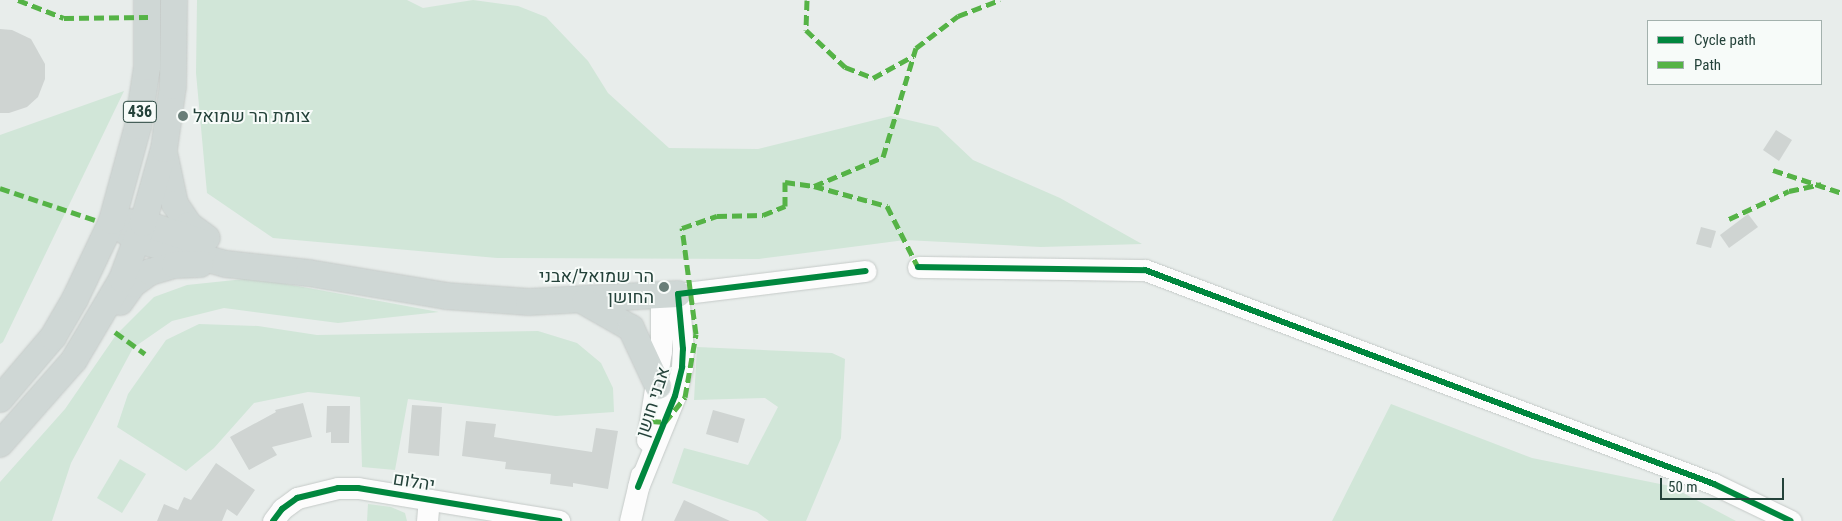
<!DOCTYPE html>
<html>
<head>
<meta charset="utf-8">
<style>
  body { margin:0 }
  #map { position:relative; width:1842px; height:521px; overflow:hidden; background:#e8edeb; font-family:"Roboto Condensed",Heebo,sans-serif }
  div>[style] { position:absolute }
  .green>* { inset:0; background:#d1e6d8 }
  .building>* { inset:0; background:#cfd4d2 }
  .roads { filter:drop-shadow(0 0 1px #c5cac8) drop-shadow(0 0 1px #c5cac8) }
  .minor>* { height:21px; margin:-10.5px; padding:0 10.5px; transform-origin:10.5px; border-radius:10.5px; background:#fcfcfc }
  .major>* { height:26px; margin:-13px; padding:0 13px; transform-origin:13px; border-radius:13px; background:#cfd7d5 }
  .quiet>* { height:5px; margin-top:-2.5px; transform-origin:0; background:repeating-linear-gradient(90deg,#55b346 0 10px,transparent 0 15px) }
  .cycleway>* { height:6px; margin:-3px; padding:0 3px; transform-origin:3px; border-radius:3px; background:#00873e }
  .dots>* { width:14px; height:14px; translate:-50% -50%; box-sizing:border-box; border:2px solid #f7fbf9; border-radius:50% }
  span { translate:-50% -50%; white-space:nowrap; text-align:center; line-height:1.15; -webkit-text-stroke:4px #f7fbf9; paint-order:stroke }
  .shield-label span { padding:1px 4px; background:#f7fbf9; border:1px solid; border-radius:4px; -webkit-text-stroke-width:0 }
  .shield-label { font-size:16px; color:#24423a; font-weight:700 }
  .poi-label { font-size:18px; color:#24423a }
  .left { translate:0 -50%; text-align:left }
  .right { translate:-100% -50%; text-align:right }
  .street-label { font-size:18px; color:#24423a }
  .legend { position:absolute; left:1647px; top:20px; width:175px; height:65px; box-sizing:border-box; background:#f7fbf9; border:1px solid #a3b1ad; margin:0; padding:6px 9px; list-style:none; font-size:15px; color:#24423a }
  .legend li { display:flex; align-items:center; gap:10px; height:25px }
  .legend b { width:25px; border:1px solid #a3b1ad }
  .scale { position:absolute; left:1660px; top:478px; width:124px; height:22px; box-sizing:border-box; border:2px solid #24423a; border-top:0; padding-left:6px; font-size:15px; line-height:18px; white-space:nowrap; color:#24423a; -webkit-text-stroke:4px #f7fbf9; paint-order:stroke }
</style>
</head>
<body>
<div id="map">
  <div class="green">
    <i style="clip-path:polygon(197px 0,407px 0,423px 8px,473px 0,518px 6px,546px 17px,588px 61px,608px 93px,669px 148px,758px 149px,891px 116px,938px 127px,973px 160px,1060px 198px,1142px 244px,1041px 247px,905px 240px,759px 259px,497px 258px,273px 238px,207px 193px,196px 73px)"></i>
    <i style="clip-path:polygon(124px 91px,3px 342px,0 344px,0 135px)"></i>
    <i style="clip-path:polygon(254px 278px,439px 312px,338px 323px,224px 308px,172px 321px,133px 348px,71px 463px,52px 521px,0 521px,0 482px,65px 409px,116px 335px,154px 297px,187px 285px)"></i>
    <i style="clip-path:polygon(199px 324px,258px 326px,317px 335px,538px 331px,577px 343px,601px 363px,613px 388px,614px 412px,556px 416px,408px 399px,395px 470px,362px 467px,360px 397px,308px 392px,254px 403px,214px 448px,186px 471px,117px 427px,128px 394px,166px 340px)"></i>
    <i style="clip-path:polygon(697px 347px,832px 353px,845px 359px,841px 438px,806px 521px,769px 521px,757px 512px,672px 483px,684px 448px,748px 465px,778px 407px,765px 398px,694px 400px)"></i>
    <i style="clip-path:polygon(1391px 404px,1532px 458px,1670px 486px,1736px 521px,1332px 521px)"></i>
    <i style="clip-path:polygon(120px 459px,146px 474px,122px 513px,97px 498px)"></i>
    <i style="clip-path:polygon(368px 504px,391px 507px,405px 513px,407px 521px,367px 521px)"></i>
  </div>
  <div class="building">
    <i style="clip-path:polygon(0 29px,12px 30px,31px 39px,45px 64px,45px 79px,38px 97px,27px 107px,9px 113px,0 113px)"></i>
    <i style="clip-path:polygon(1776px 130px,1792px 140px,1779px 161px,1763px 150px)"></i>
    <i style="clip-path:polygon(1748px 214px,1758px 227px,1729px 248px,1720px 235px)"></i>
    <i style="clip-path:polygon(1701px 227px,1716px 231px,1711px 248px,1696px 244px)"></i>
    <i style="clip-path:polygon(303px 403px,312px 437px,272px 447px,277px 455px,249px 470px,230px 437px,276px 412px,275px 410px)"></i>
    <i style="clip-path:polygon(412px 405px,442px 407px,439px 456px,408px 453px)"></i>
    <i style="clip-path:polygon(327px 406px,350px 406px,349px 443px,331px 443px,331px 432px,326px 433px)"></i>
    <i style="clip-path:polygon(713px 410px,745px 419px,738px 443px,706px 434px)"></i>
    <i style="clip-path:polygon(466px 421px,496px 424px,494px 437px,592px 452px,596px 428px,618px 431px,608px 489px,573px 483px,573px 487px,550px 484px,551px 474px,505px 469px,506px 462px,462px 456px)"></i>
    <i style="clip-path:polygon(216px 463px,255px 490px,237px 516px,227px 509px,222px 521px,157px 521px,164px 504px,178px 510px,184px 497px,191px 500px)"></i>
    <i style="clip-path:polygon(684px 500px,730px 521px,674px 521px)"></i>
  </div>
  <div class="roads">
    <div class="minor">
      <i style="left:918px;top:267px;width:227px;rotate:0.8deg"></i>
      <i style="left:1145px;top:270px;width:608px;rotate:20.61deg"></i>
      <i style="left:1714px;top:484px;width:85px;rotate:25.7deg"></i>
      <i style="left:647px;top:440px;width:90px;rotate:-81.1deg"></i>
      <i style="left:661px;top:351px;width:56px;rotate:-90deg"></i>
      <i style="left:638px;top:487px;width:98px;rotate:-67.9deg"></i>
      <i style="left:675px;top:396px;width:30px;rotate:-76deg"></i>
      <i style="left:682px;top:367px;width:18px;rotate:-87deg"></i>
      <i style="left:683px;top:349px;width:55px;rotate:-95.2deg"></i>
      <i style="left:678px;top:294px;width:189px;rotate:-7deg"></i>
      <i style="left:273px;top:521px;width:15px;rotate:-53deg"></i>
      <i style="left:282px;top:509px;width:19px;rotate:-36deg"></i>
      <i style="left:297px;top:498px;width:42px;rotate:-13.7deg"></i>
      <i style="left:338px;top:488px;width:20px"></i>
      <i style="left:358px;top:488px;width:204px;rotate:9.3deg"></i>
      <i style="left:427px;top:521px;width:21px;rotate:-85deg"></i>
      <i style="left:630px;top:521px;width:47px;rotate:-76.6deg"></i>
    </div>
    <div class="major">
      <i style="left:165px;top:157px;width:48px;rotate:78deg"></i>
      <i style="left:175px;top:204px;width:25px;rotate:56deg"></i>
      <i style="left:189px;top:225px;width:22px;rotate:36deg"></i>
      <i style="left:112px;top:221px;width:31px;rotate:37deg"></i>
      <i style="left:137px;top:240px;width:92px;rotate:15.1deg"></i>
      <i style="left:226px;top:264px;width:83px;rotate:6.2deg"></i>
      <i style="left:309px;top:273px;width:139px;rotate:9.5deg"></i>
      <i style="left:446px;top:296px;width:83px;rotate:4.1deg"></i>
      <i style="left:529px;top:302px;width:149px;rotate:-3.1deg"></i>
      <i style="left:126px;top:222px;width:17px;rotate:3deg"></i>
      <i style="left:143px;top:223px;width:61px;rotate:18.1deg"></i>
      <i style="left:120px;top:302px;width:22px;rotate:-54deg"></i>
      <i style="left:133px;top:284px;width:21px;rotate:-35deg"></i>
      <i style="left:150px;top:272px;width:26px;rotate:-16deg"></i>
      <i style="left:175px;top:265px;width:25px;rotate:-2deg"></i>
      <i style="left:585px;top:302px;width:53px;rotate:29.5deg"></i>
      <i style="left:631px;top:328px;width:64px;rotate:65deg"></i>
      <i style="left:0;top:399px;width:82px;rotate:-49.5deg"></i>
      <i style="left:53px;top:337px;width:44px;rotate:-59.9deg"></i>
      <i style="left:75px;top:299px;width:86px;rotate:-64.6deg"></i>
      <i style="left:112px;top:221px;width:98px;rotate:-74.7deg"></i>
      <i style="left:138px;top:126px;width:60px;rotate:-81.3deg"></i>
      <i style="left:147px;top:67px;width:67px;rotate:-90deg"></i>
      <i style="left:0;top:444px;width:112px;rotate:-48.6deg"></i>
      <i style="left:74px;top:360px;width:94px;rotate:-59.3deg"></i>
      <i style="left:122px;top:279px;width:60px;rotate:-69.4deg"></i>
      <i style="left:143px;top:223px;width:77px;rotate:-74.2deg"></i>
      <i style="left:164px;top:149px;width:64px;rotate:-81.9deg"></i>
      <i style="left:173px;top:86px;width:86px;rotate:-89.3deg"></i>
    </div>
  </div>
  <div class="quiet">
    <i style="left:18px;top:0;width:49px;rotate:21.4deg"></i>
    <i style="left:64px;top:18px;width:84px;rotate:-0.7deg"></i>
    <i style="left:807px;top:0;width:30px;rotate:92deg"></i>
    <i style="left:806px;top:30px;width:54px;rotate:43.5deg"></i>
    <i style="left:845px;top:67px;width:30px;rotate:21deg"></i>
    <i style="left:873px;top:78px;width:46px;rotate:-28.8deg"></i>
    <i style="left:1773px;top:170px;width:73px;rotate:18.4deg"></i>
    <i style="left:814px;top:186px;width:75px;rotate:-22.8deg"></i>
    <i style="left:883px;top:157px;width:114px;rotate:-73.2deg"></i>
    <i style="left:916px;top:48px;width:53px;rotate:-37.3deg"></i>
    <i style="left:958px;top:16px;width:45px;rotate:-20.9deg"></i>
    <i style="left:0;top:188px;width:100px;rotate:18.6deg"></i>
    <i style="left:1729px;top:219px;width:66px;rotate:-25deg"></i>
    <i style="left:1789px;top:191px;width:33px;rotate:-12deg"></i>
    <i style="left:115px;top:332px;width:37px;rotate:36deg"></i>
    <i style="left:651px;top:421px;width:14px;rotate:4deg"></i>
    <i style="left:665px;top:422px;width:32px;rotate:-51deg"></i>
    <i style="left:685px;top:397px;width:64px;rotate:-80.1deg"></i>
    <i style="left:696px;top:334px;width:107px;rotate:-97.5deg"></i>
    <i style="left:682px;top:228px;width:37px;rotate:-19deg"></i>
    <i style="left:717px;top:216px;width:46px;rotate:-1.2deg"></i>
    <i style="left:763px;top:215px;width:24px;rotate:-22deg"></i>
    <i style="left:785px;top:206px;width:24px;rotate:-90deg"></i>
    <i style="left:785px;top:182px;width:29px;rotate:8deg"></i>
    <i style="left:814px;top:186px;width:76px;rotate:15.3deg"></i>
    <i style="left:887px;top:206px;width:68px;rotate:63.1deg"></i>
  </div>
  <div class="cycleway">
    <i style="left:918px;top:267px;width:227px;rotate:0.8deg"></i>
    <i style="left:1145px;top:270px;width:608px;rotate:20.61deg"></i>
    <i style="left:1714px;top:484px;width:85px;rotate:25.7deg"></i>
    <i style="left:638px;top:487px;width:98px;rotate:-67.9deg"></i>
    <i style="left:675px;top:396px;width:30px;rotate:-76deg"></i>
    <i style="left:682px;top:367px;width:18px;rotate:-87deg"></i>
    <i style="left:683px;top:349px;width:55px;rotate:-95.2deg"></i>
    <i style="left:678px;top:294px;width:189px;rotate:-7deg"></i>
    <i style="left:273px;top:521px;width:15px;rotate:-53deg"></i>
    <i style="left:282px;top:509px;width:19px;rotate:-36deg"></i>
    <i style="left:297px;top:498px;width:42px;rotate:-13.7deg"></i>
    <i style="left:338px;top:488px;width:20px"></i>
    <i style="left:358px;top:488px;width:204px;rotate:9.3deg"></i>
  </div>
  <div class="dots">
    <i style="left:183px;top:116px;background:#697e78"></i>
    <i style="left:664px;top:287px;background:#697e78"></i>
  </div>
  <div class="shield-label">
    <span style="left:140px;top:112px">436</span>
  </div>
  <div class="poi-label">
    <span class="left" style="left:193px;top:116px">צומת הר שמואל</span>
    <span class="right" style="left:654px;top:287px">הר שמואל/אבני<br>החושן</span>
  </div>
  <div class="street-label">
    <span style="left:653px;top:402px;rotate:-72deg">אבני חושן</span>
    <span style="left:414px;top:482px;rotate:9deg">יהלום</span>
  </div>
  <ul class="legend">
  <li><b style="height:6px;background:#00873e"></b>Cycle path</li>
  <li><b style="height:6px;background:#55b346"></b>Path</li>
  </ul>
  <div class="scale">50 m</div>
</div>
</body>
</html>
